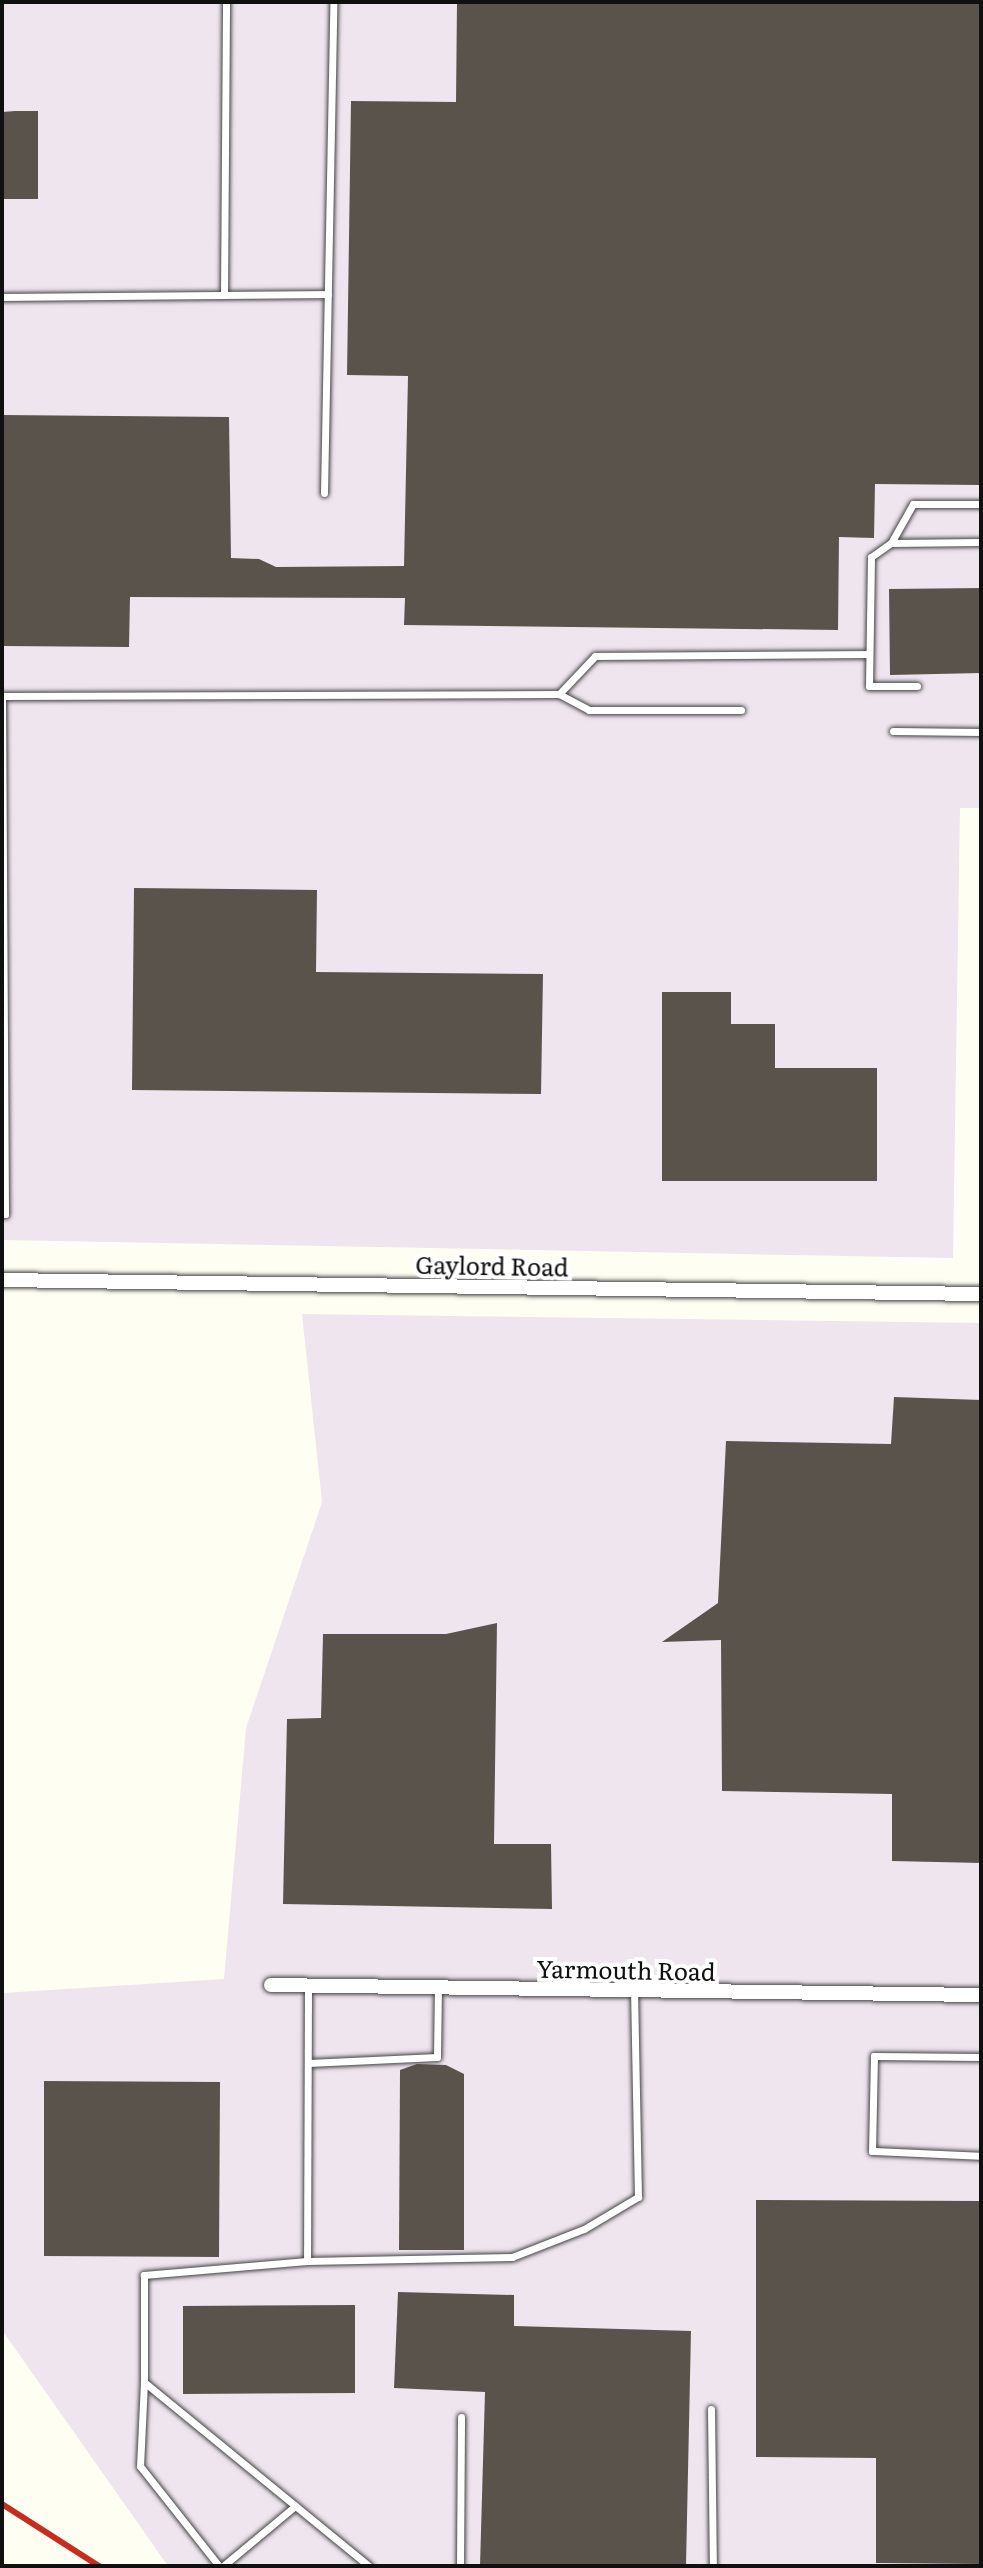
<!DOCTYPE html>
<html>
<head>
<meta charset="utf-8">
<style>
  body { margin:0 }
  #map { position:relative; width:983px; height:2568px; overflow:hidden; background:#fffef3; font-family:Literata,serif }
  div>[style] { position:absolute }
  .industrial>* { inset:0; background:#efe5ef }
  .building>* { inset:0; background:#5a534c }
  .roads { filter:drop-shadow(0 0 2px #434343) drop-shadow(0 0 2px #434343) }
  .lane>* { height:7px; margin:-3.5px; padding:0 3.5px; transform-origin:3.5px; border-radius:3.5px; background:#fff }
  .street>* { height:14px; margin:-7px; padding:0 7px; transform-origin:7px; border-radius:7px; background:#fff }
  .rail>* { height:6px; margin:-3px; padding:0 3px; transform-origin:3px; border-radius:3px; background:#c72c21 }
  span { translate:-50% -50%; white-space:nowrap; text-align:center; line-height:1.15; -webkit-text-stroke:8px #fff; paint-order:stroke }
  .street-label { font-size:24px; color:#101010 }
  .frame { position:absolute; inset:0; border:4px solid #101010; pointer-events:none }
</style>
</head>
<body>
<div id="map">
  <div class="industrial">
    <i style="clip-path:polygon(2px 2px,981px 2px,981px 808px,960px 808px,953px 1258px,2px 1240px)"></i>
    <i style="clip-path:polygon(302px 1314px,981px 1323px,981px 2566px,168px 2566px,2px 2330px,2px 1993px,224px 1979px,246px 1728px,322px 1502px)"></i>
  </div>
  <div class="building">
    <i style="clip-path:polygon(457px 2px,981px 2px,981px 485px,875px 484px,874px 538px,839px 537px,838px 630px,404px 625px,405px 598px,130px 597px,129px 647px,2px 646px,2px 415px,229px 417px,231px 558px,259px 559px,276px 567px,404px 566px,408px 376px,347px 375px,351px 101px,456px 102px)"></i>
    <i style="clip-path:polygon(15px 111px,38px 111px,38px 199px,2px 199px,2px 112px)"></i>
    <i style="clip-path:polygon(981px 588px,981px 673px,890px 675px,889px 589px)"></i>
    <i style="clip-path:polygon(134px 888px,317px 890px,316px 972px,543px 974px,541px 1094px,132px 1090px)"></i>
    <i style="clip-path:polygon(662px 992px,731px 992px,731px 1024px,775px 1024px,775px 1068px,877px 1068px,877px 1181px,662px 1181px)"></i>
    <i style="clip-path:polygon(894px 1397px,981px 1400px,981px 1863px,892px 1861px,892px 1794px,722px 1791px,721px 1640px,662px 1642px,718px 1603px,726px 1441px,891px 1444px)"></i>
    <i style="clip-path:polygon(497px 1623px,494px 1844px,551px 1844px,552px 1909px,283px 1904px,287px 1719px,321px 1718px,323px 1634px,446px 1634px)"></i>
    <i style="clip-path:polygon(417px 2064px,446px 2065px,464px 2074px,464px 2250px,399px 2250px,400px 2070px)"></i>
    <i style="clip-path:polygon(44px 2081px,220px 2082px,219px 2257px,44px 2256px)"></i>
    <i style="clip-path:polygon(756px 2200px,981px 2201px,981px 2564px,876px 2563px,876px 2458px,756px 2457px)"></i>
    <i style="clip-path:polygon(398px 2292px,514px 2295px,514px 2326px,691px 2331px,686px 2566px,480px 2566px,485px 2392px,394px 2388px)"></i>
    <i style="clip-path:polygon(355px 2305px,355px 2393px,183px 2394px,183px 2306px)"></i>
  </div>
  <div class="roads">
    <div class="lane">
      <i style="left:224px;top:295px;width:293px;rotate:-89.6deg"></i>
      <i style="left:2px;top:297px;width:326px;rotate:-0.5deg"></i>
      <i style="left:324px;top:493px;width:491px;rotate:-88.9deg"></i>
      <i style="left:891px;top:543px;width:45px;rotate:-60.6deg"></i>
      <i style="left:913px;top:504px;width:68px"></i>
      <i style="left:917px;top:686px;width:48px;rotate:180deg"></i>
      <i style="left:869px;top:686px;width:129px;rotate:-89.1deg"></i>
      <i style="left:871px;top:557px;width:24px;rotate:-35deg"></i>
      <i style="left:891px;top:543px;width:90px;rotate:-0.6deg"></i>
      <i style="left:559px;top:694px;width:34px;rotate:28deg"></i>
      <i style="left:589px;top:710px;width:152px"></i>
      <i style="left:2px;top:696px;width:557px;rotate:-0.21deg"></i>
      <i style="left:559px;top:694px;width:52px;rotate:-46.5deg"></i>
      <i style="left:595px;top:656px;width:274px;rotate:-0.4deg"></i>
      <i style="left:893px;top:731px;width:88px;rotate:0.7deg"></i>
      <i style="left:2px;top:1214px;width:3px"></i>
      <i style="left:5px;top:1214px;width:518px;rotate:-90.33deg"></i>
      <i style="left:308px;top:1986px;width:275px;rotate:90.2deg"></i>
      <i style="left:307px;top:2261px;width:164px;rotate:175.1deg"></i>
      <i style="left:144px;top:2275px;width:107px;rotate:90deg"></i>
      <i style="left:144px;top:2382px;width:291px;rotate:39.3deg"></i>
      <i style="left:981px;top:2057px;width:107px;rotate:-179.5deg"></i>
      <i style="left:874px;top:2056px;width:95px;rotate:91.2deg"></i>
      <i style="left:872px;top:2151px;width:109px;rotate:2.6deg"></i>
      <i style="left:308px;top:2063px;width:129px;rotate:-2.7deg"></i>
      <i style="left:437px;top:2057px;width:68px;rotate:-89.2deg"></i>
      <i style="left:307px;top:2261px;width:205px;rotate:-1.1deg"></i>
      <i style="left:512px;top:2257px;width:77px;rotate:-21.3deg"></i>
      <i style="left:584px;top:2229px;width:63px;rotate:-30.7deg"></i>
      <i style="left:638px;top:2197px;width:206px;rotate:-91.1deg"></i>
      <i style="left:144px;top:2382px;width:84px;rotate:92.7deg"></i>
      <i style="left:140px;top:2466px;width:127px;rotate:51.7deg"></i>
      <i style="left:711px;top:2409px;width:157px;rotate:89.3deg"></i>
      <i style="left:223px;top:2566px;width:94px;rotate:-39.8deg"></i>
      <i style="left:460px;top:2566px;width:149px;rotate:-89.6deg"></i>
    </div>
    <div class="street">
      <i style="left:2px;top:1280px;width:979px;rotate:0.82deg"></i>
      <i style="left:271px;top:1985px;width:710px;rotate:0.81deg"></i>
    </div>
  </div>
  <div class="rail">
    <i style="left:2px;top:2504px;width:115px;rotate:32.6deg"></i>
  </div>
  <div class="street-label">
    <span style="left:492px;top:1265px;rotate:1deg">Gaylord Road</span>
    <span style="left:626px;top:1969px;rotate:1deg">Yarmouth Road</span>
  </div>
  <div class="frame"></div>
</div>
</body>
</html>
